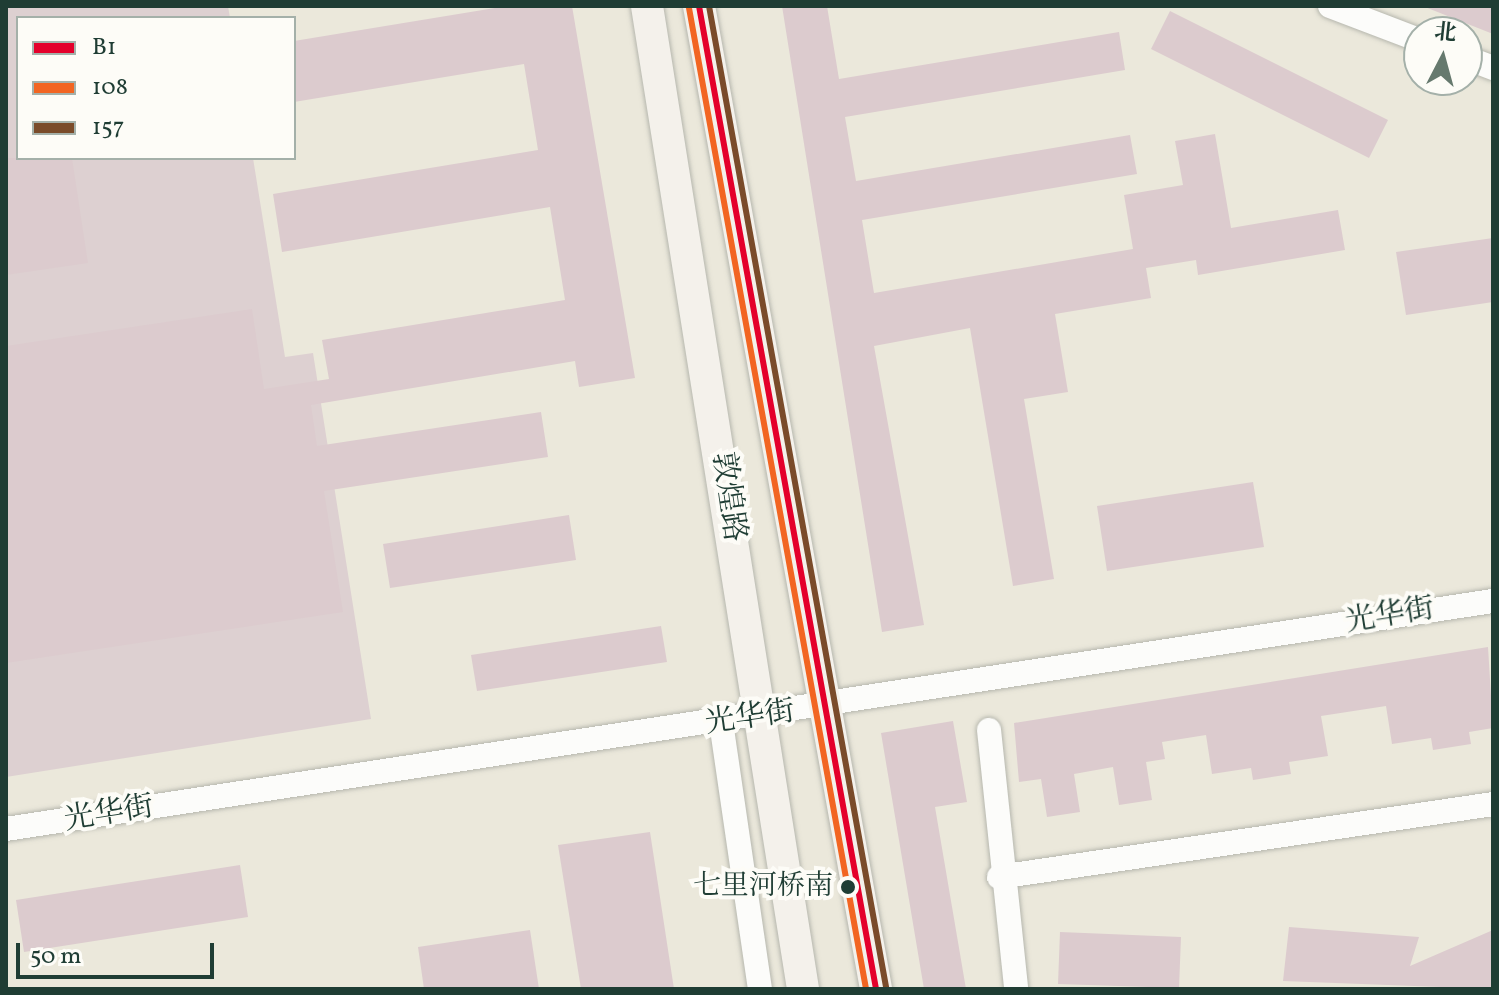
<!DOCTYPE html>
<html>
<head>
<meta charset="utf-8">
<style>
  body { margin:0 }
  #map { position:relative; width:1499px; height:995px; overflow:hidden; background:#ebe8db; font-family:Vollkorn,"Noto Serif SC",serif }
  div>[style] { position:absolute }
  .industrial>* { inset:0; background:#ddd0d1 }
  .building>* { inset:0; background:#dccbce }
  .roads { filter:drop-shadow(0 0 2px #b6b7ae) drop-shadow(0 0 2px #b6b7ae) }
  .street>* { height:24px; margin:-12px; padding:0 12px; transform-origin:12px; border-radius:12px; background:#fcfcfa }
  .secondary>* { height:32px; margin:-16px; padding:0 16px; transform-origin:16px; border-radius:16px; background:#f4f1eb }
  .bus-1>* { height:6px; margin:-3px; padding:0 3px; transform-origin:3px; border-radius:3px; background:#e4002b }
  .bus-2>* { height:6px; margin:-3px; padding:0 3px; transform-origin:3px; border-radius:3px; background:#f26522 }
  .bus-3>* { height:6px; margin:-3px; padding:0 3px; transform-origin:3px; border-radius:3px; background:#7a4b2a }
  .dots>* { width:22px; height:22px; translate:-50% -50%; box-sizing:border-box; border:4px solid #fdfcf7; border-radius:50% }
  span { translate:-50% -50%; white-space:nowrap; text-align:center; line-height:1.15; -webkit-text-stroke:8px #fdfcf7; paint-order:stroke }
  .bus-label { font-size:28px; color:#1f3d34 }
  .right { translate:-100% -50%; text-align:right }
  .street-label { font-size:30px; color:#1f3d34 }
  .frame { position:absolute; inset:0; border:8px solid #1f3d34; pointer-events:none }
  .legend { position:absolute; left:16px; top:16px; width:280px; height:144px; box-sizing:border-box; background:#fdfcf7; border:2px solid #a4b0a9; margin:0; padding:10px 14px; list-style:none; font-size:24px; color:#1f3d34 }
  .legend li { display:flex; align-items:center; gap:16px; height:40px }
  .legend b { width:40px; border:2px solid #a4b0a9 }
  .north { position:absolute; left:1403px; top:16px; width:80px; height:80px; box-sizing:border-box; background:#fdfcf7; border:2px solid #a4b0a9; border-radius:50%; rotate:6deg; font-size:22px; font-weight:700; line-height:32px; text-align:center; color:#1f3d34 }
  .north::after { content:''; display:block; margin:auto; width:28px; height:36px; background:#66796e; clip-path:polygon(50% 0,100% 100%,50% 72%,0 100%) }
  .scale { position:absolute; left:16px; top:943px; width:198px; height:36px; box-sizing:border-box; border:4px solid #1f3d34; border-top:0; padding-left:10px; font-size:24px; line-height:28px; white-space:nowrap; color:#1f3d34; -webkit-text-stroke:6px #fdfcf7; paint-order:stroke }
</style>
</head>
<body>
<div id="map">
  <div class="industrial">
    <i style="clip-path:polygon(6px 6px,228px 6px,230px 18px,18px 18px,18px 158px,253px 158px,285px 357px,313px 353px,371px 719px,6px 777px)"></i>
  </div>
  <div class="building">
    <i style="clip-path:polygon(507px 6px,572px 6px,635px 378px,579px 387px,575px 361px,311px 405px,317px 446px,541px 412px,548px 457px,324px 491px,343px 612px,6px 663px,6px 346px,252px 309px,264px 389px,329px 379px,322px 340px,565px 300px,550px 207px,282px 252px,273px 194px,538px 150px,524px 64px,294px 102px,294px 41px)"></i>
    <i style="clip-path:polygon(782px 6px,827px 6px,839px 79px,1119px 32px,1125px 70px,845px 117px,856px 181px,1130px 135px,1137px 174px,862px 220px,874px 293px,1133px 249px,1124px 195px,1183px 185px,1175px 141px,1215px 134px,1231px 228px,1338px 210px,1345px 250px,1198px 275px,1196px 260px,1146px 268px,1151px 298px,1055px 314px,1068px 392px,1024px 399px,1054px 579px,1013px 586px,970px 328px,874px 346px,924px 625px,882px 632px)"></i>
    <i style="clip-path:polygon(1493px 6px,1493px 34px,1425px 7px,1425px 6px)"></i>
    <i style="clip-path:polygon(1170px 11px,1388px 120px,1369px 158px,1151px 49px)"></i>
    <i style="clip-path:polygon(6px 158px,72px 158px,88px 263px,6px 275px)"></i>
    <i style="clip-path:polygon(1493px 238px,1493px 302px,1406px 315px,1396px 252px)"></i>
    <i style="clip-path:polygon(1253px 482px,1264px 547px,1107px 571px,1097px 506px)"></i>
    <i style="clip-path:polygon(569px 515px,576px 560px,390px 588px,383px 544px)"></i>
    <i style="clip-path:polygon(661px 626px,667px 662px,477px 691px,471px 655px)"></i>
    <i style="clip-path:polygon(1488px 647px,1493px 728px,1469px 732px,1471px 744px,1433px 750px,1431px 738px,1392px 744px,1386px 706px,1321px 716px,1328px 756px,1289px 762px,1291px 774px,1253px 780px,1251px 768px,1212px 774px,1206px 735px,1162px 742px,1165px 759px,1146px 762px,1152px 800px,1119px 805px,1113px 767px,1074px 774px,1080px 812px,1047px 817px,1041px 779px,1019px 782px,1014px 723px)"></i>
    <i style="clip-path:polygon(953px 721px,967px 802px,935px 807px,966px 989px,924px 989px,881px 733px)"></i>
    <i style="clip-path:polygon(650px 832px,674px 989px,581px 989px,558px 845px)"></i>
    <i style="clip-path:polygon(240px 865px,248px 917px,24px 952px,16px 900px)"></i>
    <i style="clip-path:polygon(1289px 927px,1419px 937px,1410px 966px,1493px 930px,1493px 989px,1283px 981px)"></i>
    <i style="clip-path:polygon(530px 930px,539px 989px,424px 989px,418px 947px)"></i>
    <i style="clip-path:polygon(1060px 932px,1181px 937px,1179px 988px,1058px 984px)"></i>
  </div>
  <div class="roads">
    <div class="street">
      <i style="left:1330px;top:6px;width:95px;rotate:20.9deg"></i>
      <i style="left:1467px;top:58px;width:28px;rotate:21deg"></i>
      <i style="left:721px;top:722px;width:270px;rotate:81.7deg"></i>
      <i style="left:989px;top:730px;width:260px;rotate:84deg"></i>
      <i style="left:6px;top:829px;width:1504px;rotate:-8.72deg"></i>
      <i style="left:999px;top:877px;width:499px;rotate:-8.4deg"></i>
    </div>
    <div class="secondary">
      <i style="left:647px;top:6px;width:995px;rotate:80.98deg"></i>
      <i style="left:699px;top:6px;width:999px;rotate:79.79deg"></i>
    </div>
  </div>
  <div class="bus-1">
    <i style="left:699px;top:6px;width:999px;rotate:79.79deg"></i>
  </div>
  <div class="bus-2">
    <i style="left:689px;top:8px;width:997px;rotate:79.77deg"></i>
  </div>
  <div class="bus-3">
    <i style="left:709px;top:6px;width:997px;rotate:79.77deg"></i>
  </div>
  <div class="dots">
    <i style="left:848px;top:887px;background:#1f3d34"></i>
  </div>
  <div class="bus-label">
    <span class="right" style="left:833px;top:887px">七里河桥南</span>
  </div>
  <div class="street-label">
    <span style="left:728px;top:497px;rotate:82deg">敦煌路</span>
    <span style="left:1390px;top:616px;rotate:-9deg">光华街</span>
    <span style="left:750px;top:718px;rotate:-8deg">光华街</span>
    <span style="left:109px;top:814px;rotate:-9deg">光华街</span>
  </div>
  <div class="frame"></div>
  <ul class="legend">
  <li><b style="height:10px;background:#e4002b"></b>B1</li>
  <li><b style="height:10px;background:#f26522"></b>108</li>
  <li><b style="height:10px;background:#7a4b2a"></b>157</li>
  </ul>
  <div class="north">北</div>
  <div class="scale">50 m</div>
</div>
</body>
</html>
